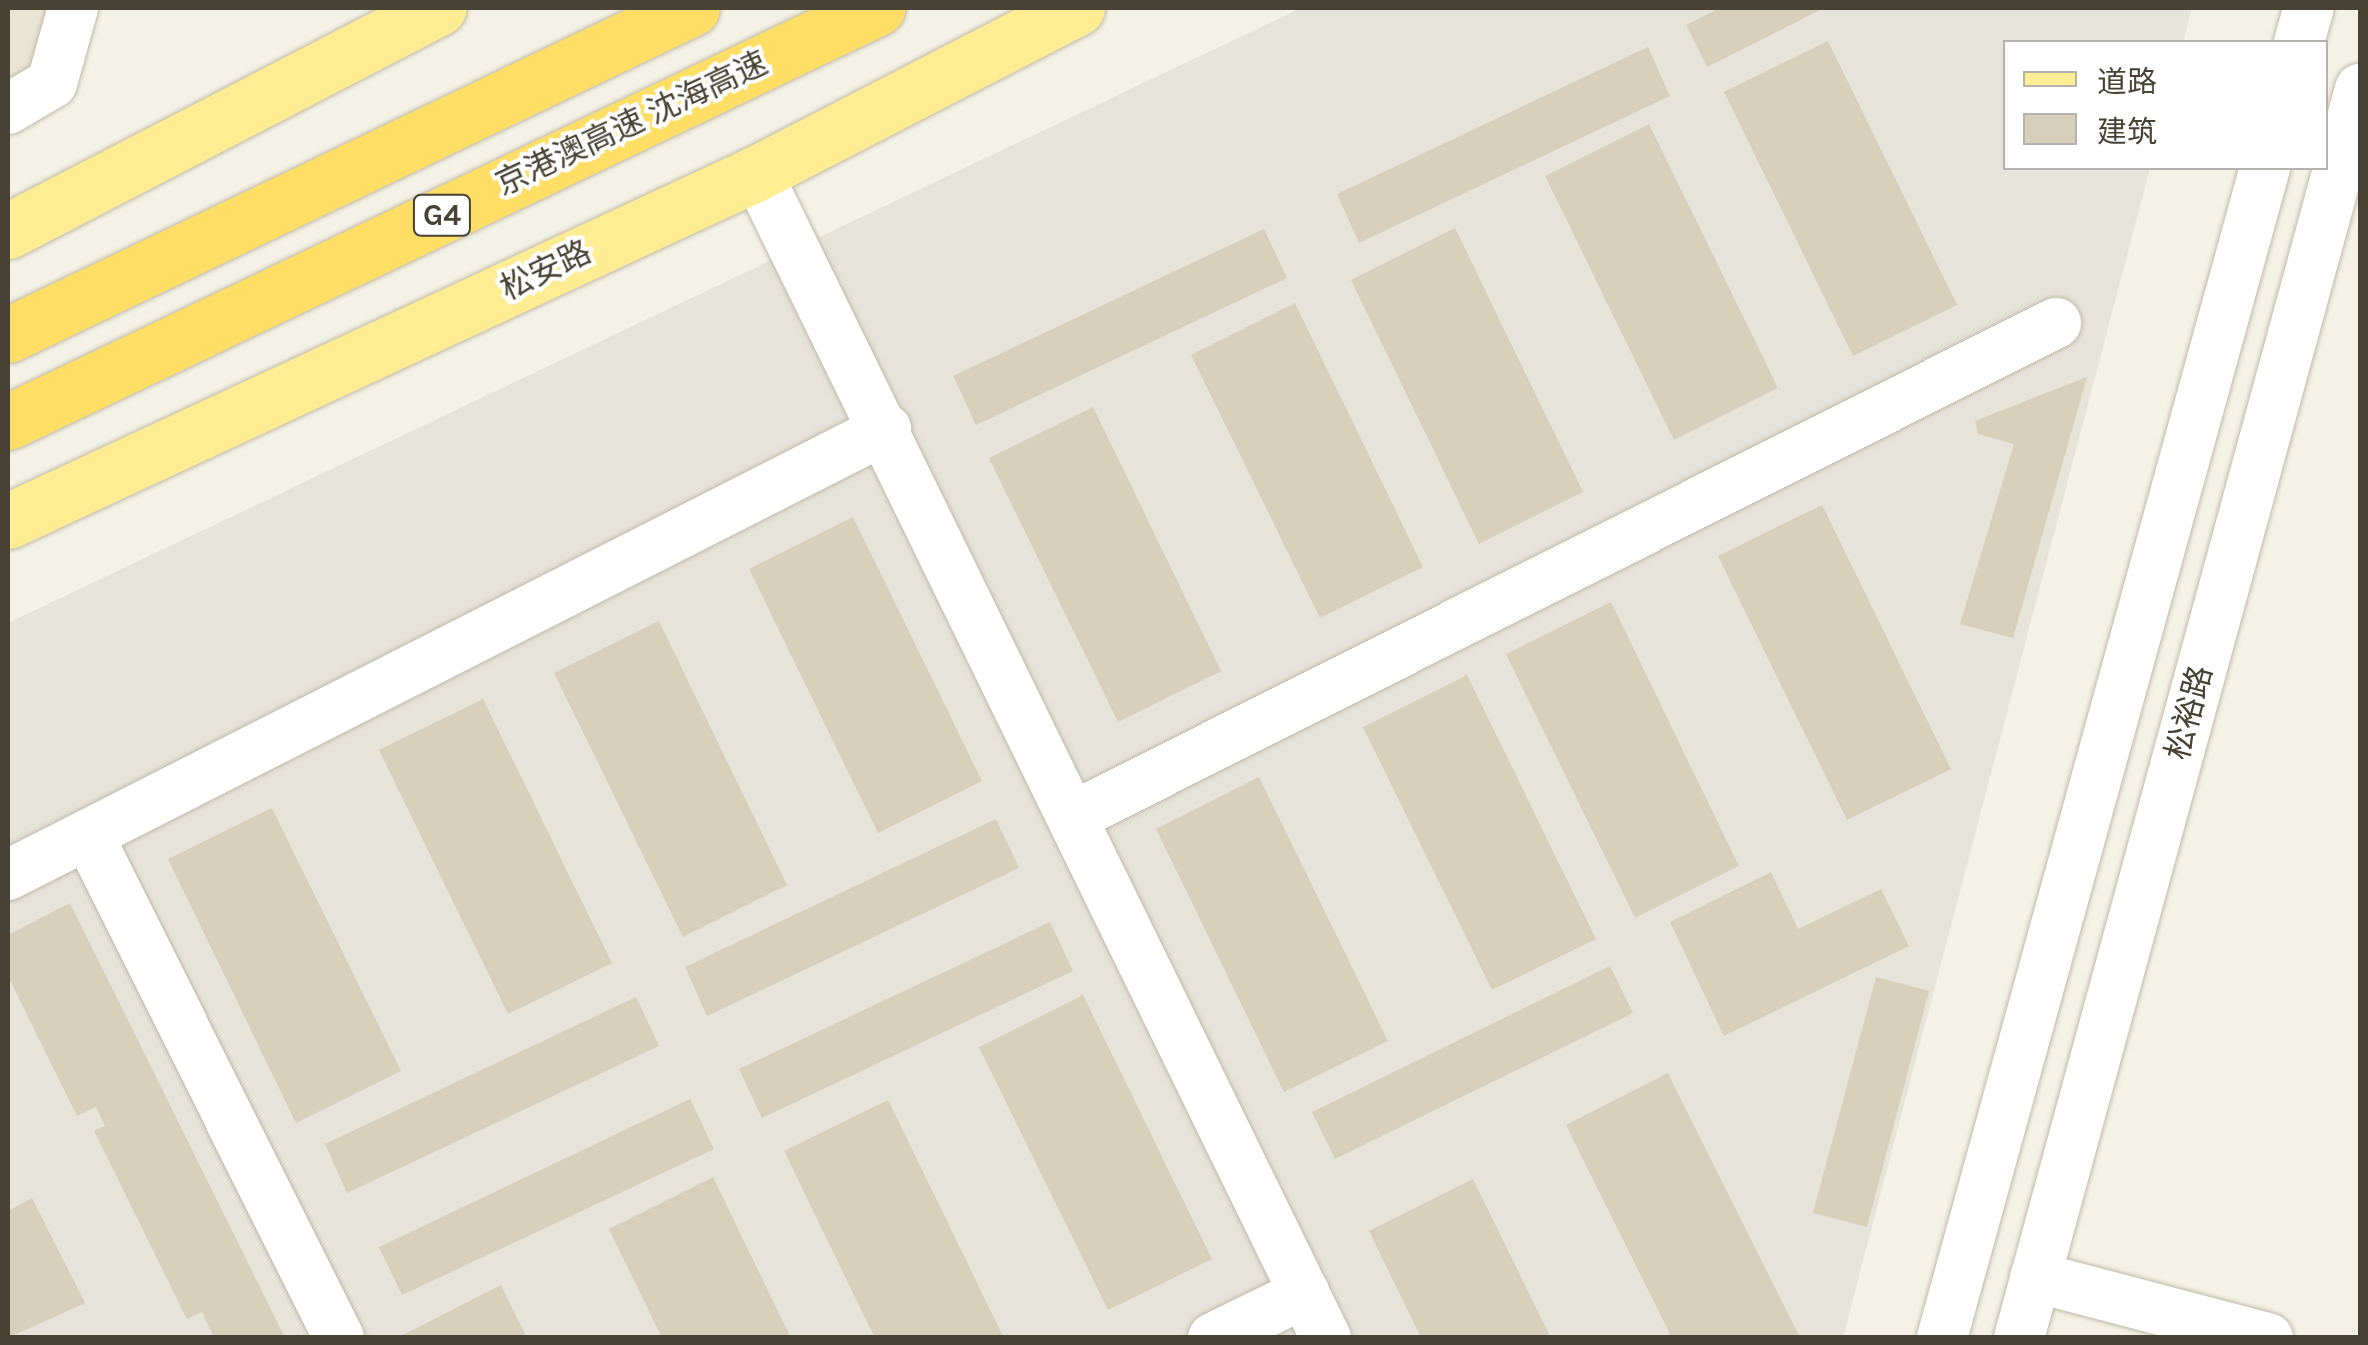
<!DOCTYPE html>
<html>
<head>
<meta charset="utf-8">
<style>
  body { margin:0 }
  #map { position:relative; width:2368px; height:1345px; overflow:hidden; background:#f4f2e6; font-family:Karla,"Noto Sans SC",sans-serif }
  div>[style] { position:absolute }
  .residential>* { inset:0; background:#e9e5d3 }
  .industrial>* { inset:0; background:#e6e3db }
  .building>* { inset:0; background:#d7cfba }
  .roads { filter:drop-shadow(0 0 2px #c1bba8) drop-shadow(0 0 2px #c1bba8) }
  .minor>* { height:50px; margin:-25px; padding:0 25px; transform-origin:25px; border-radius:25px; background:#fff }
  .major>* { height:55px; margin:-27.5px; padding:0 27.5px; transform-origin:27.5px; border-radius:27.5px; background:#ffed94 }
  .highway>* { height:55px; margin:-27.5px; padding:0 27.5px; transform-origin:27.5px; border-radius:27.5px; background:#ffde66 }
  span { translate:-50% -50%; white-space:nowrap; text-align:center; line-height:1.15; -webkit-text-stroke:8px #fff; paint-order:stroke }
  .shield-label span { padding:2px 8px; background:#fff; border:2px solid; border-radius:8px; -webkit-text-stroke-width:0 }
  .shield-label { font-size:30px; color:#484234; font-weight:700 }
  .street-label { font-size:32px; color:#484234 }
  .frame { position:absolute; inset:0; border:10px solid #484234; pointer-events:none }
  .legend { position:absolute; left:2003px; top:40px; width:325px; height:130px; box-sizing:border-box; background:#fff; border:2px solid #b6b3ae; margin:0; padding:12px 18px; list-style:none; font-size:30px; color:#484234 }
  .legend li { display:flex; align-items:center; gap:20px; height:50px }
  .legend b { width:50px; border:2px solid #b6b3ae }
</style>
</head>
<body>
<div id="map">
  <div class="residential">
    <i style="clip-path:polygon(8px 8px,73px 8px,8px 109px)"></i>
  </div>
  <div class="industrial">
    <i style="clip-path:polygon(1301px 8px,2192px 8px,2183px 42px,2006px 42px,2006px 168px,2150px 168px,1843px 1337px,8px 1338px,8px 623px)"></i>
  </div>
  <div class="building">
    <i style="clip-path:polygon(1720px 8px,1824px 8px,1707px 67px,1686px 25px)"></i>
    <i style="clip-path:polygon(1828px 41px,1957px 305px,1853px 356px,1724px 92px)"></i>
    <i style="clip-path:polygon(1648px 47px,1670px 96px,1359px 243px,1337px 194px)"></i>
    <i style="clip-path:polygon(1649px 124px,1778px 388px,1674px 440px,1545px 176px)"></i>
    <i style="clip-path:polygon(1455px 228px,1583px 492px,1479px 544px,1351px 280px)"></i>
    <i style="clip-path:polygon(1264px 229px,1287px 278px,976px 425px,953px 376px)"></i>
    <i style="clip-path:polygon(1295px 303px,1423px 567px,1320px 618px,1191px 355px)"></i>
    <i style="clip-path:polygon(2087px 377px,2013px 638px,1960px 624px,2014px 444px,1978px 434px,1975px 421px)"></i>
    <i style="clip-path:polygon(1093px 407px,1221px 671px,1118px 722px,989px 458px)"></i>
    <i style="clip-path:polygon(1822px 505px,1951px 769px,1847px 820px,1718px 556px)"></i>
    <i style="clip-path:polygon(853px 517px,982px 781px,878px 833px,749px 569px)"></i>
    <i style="clip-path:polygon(1611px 602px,1739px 866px,1635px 918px,1506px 654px)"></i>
    <i style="clip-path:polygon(659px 621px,787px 885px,683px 937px,554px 673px)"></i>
    <i style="clip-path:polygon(1467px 675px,1596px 939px,1492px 990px,1363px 727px)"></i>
    <i style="clip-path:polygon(483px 699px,612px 963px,508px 1014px,379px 750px)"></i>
    <i style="clip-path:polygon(1259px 777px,1388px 1041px,1284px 1092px,1156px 829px)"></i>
    <i style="clip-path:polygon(272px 808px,401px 1071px,296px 1123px,168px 859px)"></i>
    <i style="clip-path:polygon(996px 819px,1019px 868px,707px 1016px,685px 967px)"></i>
    <i style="clip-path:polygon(1771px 872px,1798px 929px,1881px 889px,1909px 946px,1724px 1036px,1670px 922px)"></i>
    <i style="clip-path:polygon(70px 903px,285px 1338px,214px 1338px,202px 1312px,187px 1319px,94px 1131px,105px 1126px,96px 1107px,77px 1116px,8px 976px,8px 935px)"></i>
    <i style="clip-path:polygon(1050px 922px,1073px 971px,762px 1118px,739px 1069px)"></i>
    <i style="clip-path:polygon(1610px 966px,1633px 1013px,1335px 1159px,1312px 1112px)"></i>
    <i style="clip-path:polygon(1876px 977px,1929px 991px,1867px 1227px,1813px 1213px)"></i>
    <i style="clip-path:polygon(1083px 995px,1212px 1259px,1108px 1310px,979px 1047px)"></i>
    <i style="clip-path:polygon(636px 997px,659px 1046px,347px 1193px,325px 1144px)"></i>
    <i style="clip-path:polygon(1668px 1073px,1799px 1335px,1795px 1338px,1672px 1338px,1566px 1125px)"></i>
    <i style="clip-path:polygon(690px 1099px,714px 1149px,402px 1295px,379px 1247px)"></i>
    <i style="clip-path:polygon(888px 1100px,1004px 1338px,875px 1338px,784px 1151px)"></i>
    <i style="clip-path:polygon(713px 1177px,791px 1338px,662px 1338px,609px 1229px)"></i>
    <i style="clip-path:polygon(1473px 1179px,1551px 1338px,1421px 1338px,1369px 1231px)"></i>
    <i style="clip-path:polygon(32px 1198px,85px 1303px,8px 1338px,8px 1211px)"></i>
    <i style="clip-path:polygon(501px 1285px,527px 1338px,397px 1338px)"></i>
  </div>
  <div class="roads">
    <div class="minor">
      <i style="left:2299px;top:42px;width:35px;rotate:-74deg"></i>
      <i style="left:8px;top:109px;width:51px;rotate:-30.6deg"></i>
      <i style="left:52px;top:83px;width:78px;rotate:-74.4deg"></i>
      <i style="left:757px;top:173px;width:1297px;rotate:63.97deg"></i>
      <i style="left:1074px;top:816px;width:1099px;rotate:-26.66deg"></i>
      <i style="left:88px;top:835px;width:562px;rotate:63.48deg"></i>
      <i style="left:8px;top:875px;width:985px;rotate:-26.93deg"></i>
      <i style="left:2035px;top:1277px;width:241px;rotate:14.7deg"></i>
      <i style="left:1213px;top:1338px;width:102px;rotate:-26.1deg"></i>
      <i style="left:1942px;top:1338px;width:1214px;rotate:-74.57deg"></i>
      <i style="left:2019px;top:1338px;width:1295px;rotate:-74.73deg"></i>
    </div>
    <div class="major">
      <i style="left:8px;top:231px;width:485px;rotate:-27.4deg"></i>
      <i style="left:8px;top:521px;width:826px;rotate:-24.92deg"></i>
      <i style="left:757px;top:173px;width:360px;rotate:-27.3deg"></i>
    </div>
    <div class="highway">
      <i style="left:8px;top:335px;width:758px;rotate:-25.55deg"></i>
      <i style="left:8px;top:422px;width:963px;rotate:-25.47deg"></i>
    </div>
  </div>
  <div class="shield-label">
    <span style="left:442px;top:215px">G4</span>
  </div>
  <div class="street-label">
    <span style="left:632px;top:124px;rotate:-25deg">京港澳高速 沈海高速</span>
    <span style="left:546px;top:271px;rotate:-25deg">松安路</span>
    <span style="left:2190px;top:713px;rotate:-75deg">松裕路</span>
  </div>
  <div class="frame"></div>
  <ul class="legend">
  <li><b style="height:12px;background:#ffed94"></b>道路</li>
  <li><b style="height:28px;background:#d7cfba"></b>建筑</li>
  </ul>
</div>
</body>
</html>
